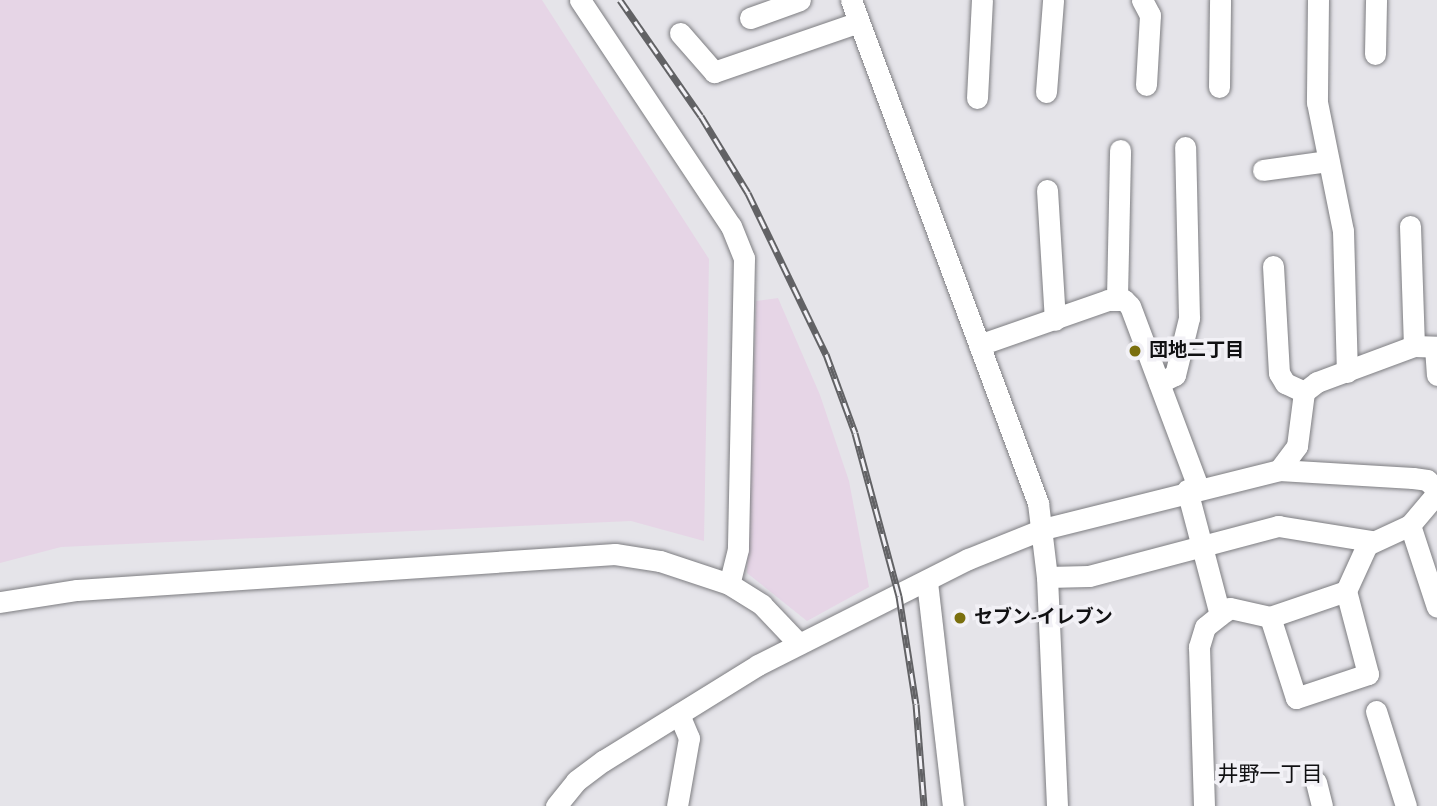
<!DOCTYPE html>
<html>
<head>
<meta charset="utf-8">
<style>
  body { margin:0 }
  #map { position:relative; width:1437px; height:806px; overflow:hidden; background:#e5e4e9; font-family:"Alegreya Sans","Noto Sans JP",sans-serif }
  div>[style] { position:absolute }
  .industrial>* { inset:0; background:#e6d5e6 }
  .roads { filter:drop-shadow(0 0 2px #7d7d81) drop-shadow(0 0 2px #7d7d81) }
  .minor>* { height:21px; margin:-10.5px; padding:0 10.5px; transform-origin:10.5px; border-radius:10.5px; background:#fff }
  .rail>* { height:7px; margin-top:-3.5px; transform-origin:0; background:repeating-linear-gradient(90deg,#f2f1f6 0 13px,#626265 0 26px); box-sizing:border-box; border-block:2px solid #626265 }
  .dots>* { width:19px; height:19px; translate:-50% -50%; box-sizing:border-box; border:4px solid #f2f1f6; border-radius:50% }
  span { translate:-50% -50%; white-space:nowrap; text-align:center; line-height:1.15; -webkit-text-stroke:7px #f2f1f6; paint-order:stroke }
  .poi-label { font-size:19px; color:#101012; font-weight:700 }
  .left { translate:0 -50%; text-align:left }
  .neighbourhood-label { font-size:21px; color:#101012 }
</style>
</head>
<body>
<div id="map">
  <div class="industrial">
    <i style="clip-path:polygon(0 0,542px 0,709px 259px,704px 541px,631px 521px,61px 547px,0 563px)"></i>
    <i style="clip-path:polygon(778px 298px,820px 395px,849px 481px,869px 587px,807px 621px,747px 573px,756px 301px)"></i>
  </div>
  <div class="roads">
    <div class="minor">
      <i style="left:580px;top:0;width:272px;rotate:56.3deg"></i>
      <i style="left:731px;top:226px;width:35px;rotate:68deg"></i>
      <i style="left:744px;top:258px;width:291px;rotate:91.2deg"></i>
      <i style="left:738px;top:549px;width:36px;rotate:104deg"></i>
      <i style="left:851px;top:0;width:537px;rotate:69.61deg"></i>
      <i style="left:1038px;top:503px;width:75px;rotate:83.1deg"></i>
      <i style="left:1047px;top:577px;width:229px;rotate:87.5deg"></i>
      <i style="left:1142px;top:0;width:17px;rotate:62deg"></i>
      <i style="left:1150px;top:15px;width:70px;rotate:93.3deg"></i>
      <i style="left:1318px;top:0;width:102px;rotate:90.6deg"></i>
      <i style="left:1317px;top:102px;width:132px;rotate:78.6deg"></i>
      <i style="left:1343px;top:231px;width:141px;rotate:88.4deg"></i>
      <i style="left:750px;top:18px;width:53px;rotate:-19.8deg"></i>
      <i style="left:680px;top:33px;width:52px;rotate:48.9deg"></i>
      <i style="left:714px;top:72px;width:153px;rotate:-19deg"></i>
      <i style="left:1375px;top:54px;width:54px;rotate:-88.9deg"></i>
      <i style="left:1219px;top:87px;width:87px;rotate:-89.3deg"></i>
      <i style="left:1046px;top:92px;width:92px;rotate:-85.6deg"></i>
      <i style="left:977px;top:98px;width:98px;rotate:-87.1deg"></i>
      <i style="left:1263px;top:170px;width:66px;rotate:-7.9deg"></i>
      <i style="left:1047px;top:190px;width:130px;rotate:86.5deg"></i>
      <i style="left:1410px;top:226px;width:120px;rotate:88.1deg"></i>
      <i style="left:1273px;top:266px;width:107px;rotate:86.8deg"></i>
      <i style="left:1279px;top:373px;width:12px;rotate:59deg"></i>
      <i style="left:1285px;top:383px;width:21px;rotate:25deg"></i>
      <i style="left:1117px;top:298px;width:148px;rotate:-88.8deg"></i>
      <i style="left:979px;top:345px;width:137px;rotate:-19.2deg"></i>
      <i style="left:1108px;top:300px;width:16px"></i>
      <i style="left:1124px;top:300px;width:8px;rotate:45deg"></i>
      <i style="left:1130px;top:306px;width:193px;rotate:69.4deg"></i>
      <i style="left:1435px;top:347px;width:28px;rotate:86deg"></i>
      <i style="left:1159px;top:383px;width:18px;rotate:-27deg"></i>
      <i style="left:1175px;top:375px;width:59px;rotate:-76.2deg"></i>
      <i style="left:1189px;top:318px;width:171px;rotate:-91.3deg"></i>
      <i style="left:1279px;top:470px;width:134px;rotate:3.4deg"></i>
      <i style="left:1413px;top:478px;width:14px;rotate:8deg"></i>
      <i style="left:1427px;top:480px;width:14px;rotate:45deg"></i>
      <i style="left:1187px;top:490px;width:129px;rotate:75.2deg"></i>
      <i style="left:1220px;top:615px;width:19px;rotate:141deg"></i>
      <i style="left:1205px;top:627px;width:21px;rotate:107deg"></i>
      <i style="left:1199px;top:647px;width:159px;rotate:88.2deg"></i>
      <i style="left:1410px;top:525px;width:86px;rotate:71.8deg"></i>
      <i style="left:1047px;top:577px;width:42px;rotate:-1.4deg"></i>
      <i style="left:1089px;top:576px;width:196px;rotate:-14.8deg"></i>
      <i style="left:1278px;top:526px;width:95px;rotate:9.1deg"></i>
      <i style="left:927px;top:582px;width:226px;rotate:83.4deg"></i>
      <i style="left:0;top:602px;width:78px;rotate:-8.9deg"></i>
      <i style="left:77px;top:590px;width:539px;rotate:-3.83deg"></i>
      <i style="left:615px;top:554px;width:46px;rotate:8.8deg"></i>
      <i style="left:660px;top:561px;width:73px;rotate:18.4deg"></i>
      <i style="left:729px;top:584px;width:39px;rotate:32deg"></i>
      <i style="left:762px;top:605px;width:52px;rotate:46.5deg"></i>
      <i style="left:1220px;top:615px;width:12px;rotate:-35deg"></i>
      <i style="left:1230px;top:608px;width:41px;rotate:12.7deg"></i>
      <i style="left:1270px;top:617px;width:80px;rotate:-18.9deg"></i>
      <i style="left:1346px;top:591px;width:51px;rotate:-65.5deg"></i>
      <i style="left:1367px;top:545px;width:47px;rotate:-24.9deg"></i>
      <i style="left:1410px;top:525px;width:42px;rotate:-49.8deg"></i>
      <i style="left:1270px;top:617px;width:85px;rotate:72.2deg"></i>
      <i style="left:1296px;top:698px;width:76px;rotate:-18.4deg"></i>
      <i style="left:1368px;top:674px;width:86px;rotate:-104.8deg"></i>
      <i style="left:1376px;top:711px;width:100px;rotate:72.5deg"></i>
      <i style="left:1316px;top:782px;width:25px;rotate:76deg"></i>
      <i style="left:556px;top:806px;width:32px;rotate:-51deg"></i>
      <i style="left:576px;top:781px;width:34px;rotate:-37deg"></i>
      <i style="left:603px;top:761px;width:182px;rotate:-31.8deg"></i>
      <i style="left:758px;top:665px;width:235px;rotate:-26.8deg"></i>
      <i style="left:968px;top:559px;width:81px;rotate:-21.8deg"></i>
      <i style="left:1043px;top:529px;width:243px;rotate:-14deg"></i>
      <i style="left:1279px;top:470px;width:30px;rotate:-53deg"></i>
      <i style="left:1297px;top:446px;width:54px;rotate:-82.6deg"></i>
      <i style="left:1304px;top:392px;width:16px;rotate:-38deg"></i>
      <i style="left:1317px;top:382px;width:103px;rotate:-20.4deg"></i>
      <i style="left:1414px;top:346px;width:23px;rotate:2deg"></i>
      <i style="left:677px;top:806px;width:69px;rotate:-80deg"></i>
      <i style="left:689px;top:738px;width:26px;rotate:-113deg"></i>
    </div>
  </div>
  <div class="rail">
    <i style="left:620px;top:0;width:141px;rotate:55.1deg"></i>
    <i style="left:701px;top:116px;width:90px;rotate:58.6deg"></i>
    <i style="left:748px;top:193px;width:179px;rotate:64.2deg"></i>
    <i style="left:826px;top:354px;width:84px;rotate:69.8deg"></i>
    <i style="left:855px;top:433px;width:169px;rotate:74.9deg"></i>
    <i style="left:899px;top:596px;width:109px;rotate:81.1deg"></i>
    <i style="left:916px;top:704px;width:102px;rotate:85.5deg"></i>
  </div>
  <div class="dots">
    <i style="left:1135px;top:351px;background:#7a6f0e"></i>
    <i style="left:960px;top:618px;background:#7a6f0e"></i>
  </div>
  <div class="poi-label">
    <span class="left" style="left:1149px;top:351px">団地二丁目</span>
    <span class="left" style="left:974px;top:618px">セブン-イレブン</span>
  </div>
  <div class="neighbourhood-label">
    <span style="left:1270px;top:775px">井野一丁目</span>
  </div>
</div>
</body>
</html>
